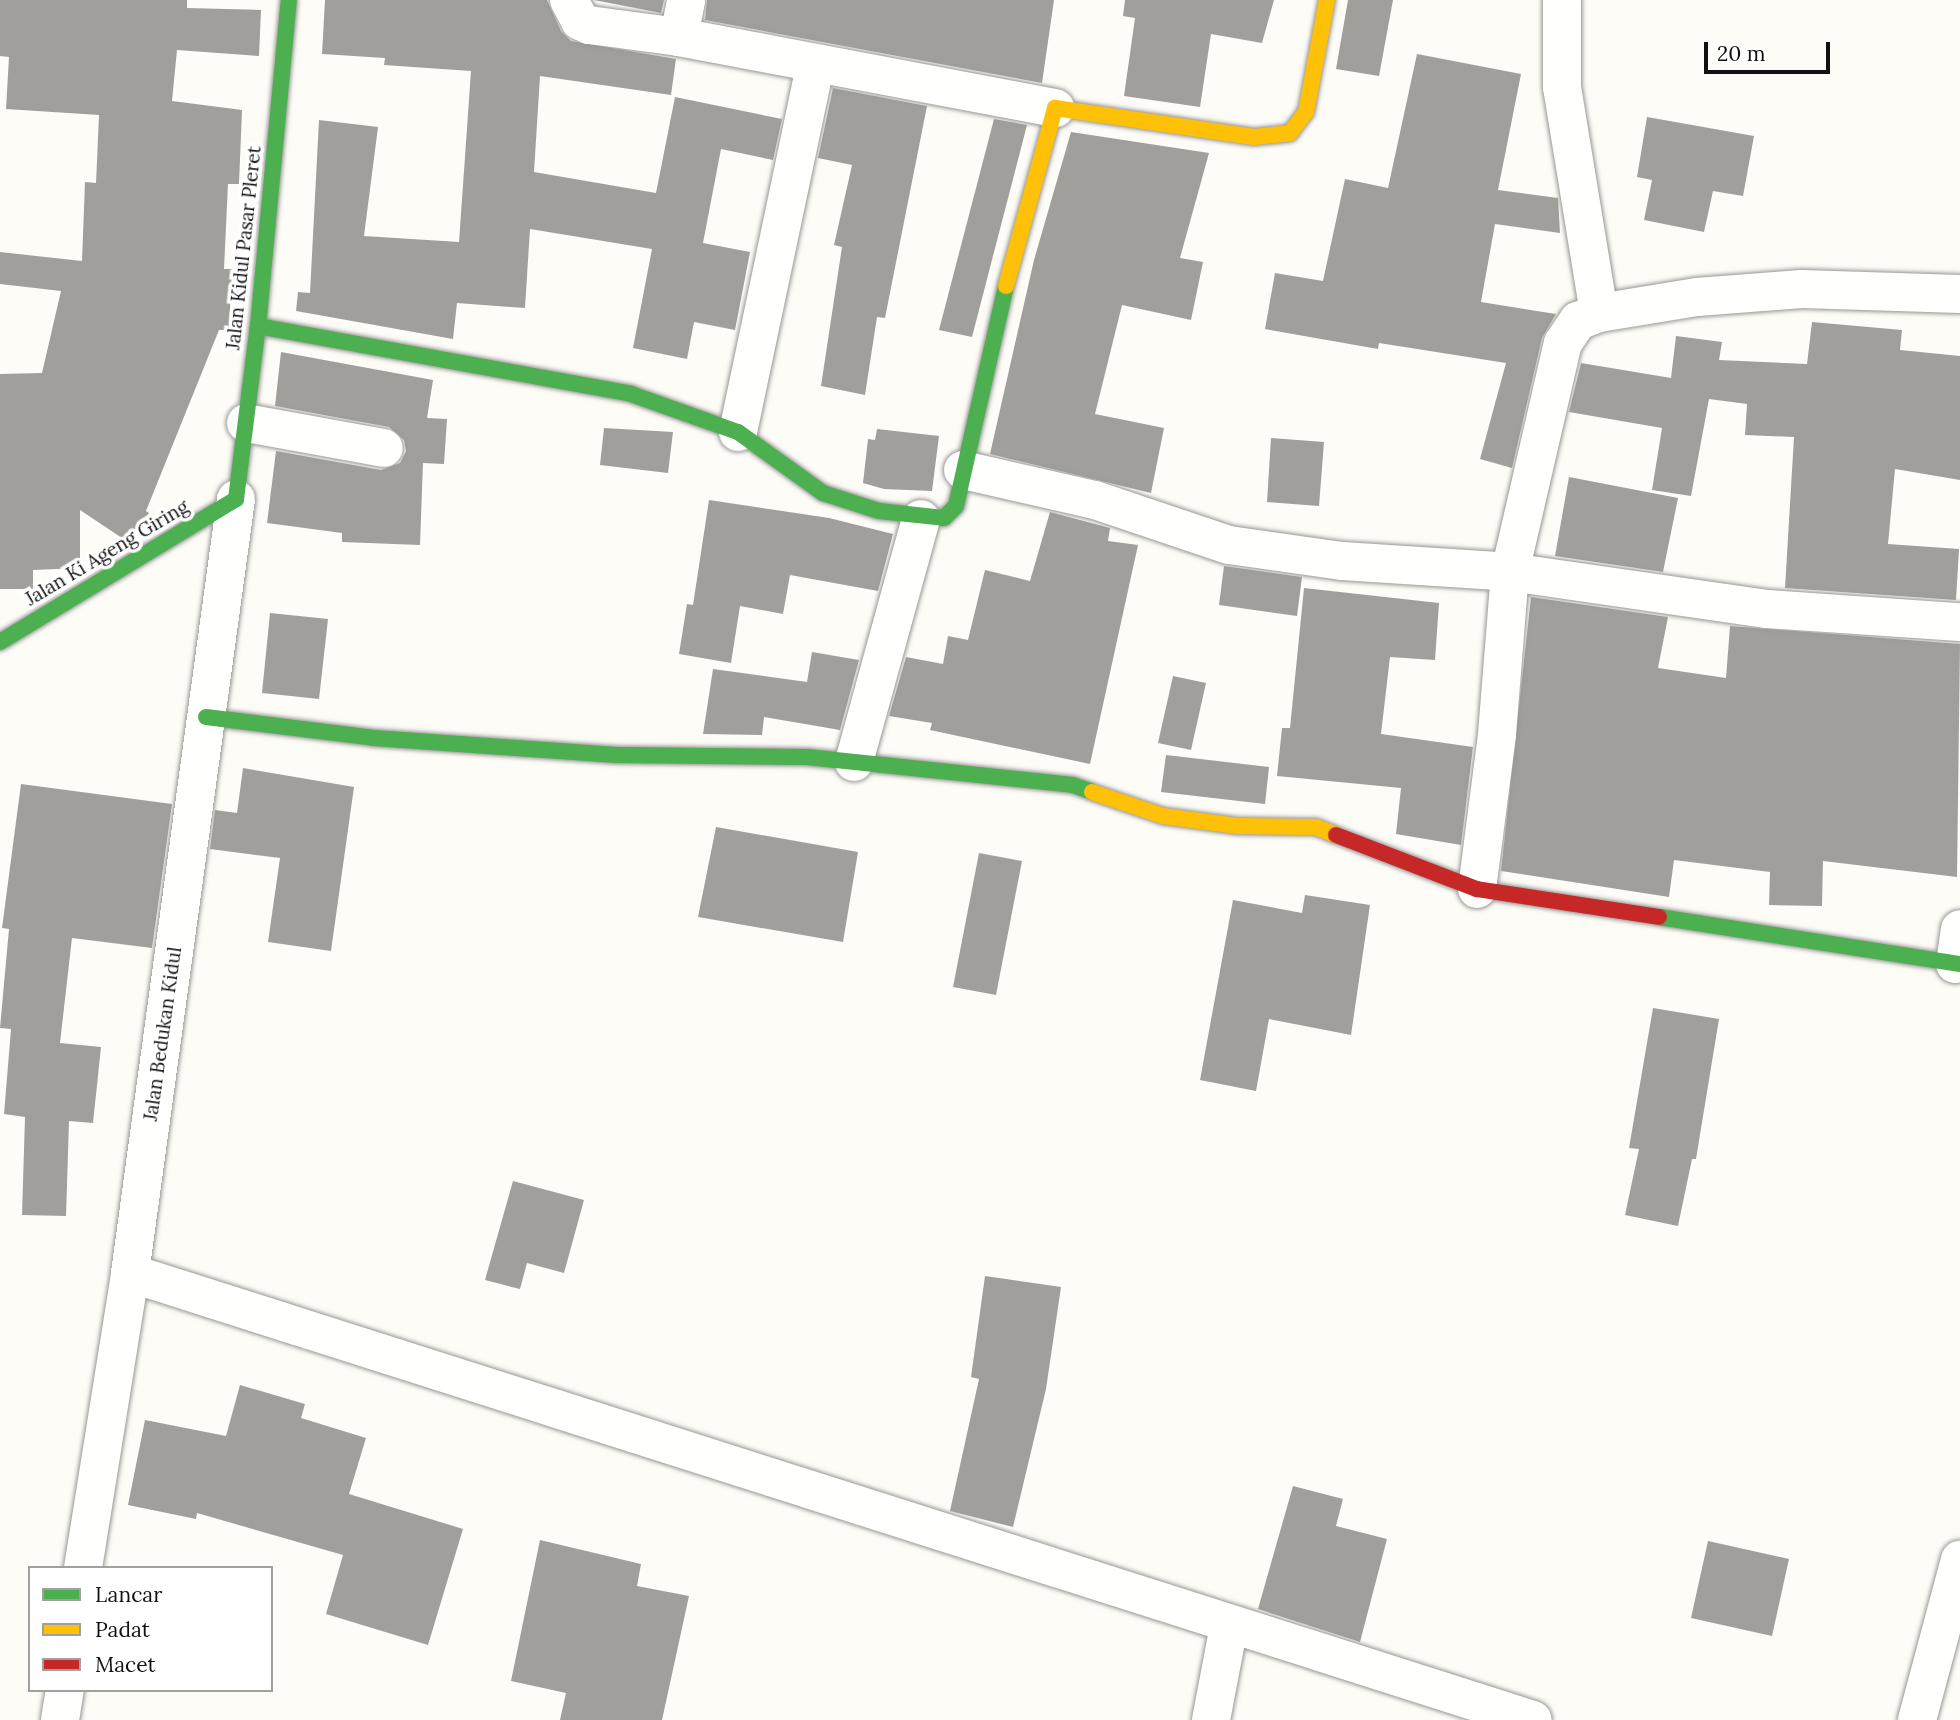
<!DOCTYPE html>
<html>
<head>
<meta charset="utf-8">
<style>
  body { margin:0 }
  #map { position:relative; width:1960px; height:1720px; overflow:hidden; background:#fdfcf7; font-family:Lora,serif }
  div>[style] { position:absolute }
  .building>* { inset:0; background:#a19f9c }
  .roads { filter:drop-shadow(0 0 2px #979795) drop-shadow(0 0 2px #979795) }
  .street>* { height:38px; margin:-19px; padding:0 19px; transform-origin:19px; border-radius:19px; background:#fffffe }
  .fast>* { height:16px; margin:-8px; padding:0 8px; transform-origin:8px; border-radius:8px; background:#4caf50 }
  .slow>* { height:16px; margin:-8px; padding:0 8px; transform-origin:8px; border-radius:8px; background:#ffc107 }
  .jam>* { height:16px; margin:-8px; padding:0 8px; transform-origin:8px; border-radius:8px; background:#c62828 }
  span { translate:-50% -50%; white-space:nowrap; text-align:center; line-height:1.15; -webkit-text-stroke:7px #fff; paint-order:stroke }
  .street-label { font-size:19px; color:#111 }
  .legend { position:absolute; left:28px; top:1566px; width:245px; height:126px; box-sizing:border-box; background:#fff; border:2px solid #a0a0a0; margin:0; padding:9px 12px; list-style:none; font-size:21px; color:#111 }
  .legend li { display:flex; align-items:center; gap:14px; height:35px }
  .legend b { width:35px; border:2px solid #a0a0a0 }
  .scale { position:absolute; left:1704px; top:42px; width:126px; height:32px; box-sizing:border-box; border:4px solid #111; border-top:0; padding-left:9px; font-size:21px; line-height:24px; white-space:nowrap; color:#111; -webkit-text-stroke:5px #fff; paint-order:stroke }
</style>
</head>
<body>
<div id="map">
  <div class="building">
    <i style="clip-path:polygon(0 0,187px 0,187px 8px,261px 10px,259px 56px,177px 50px,172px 101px,242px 110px,239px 184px,228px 184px,224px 269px,232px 269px,229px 330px,219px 330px,146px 511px,149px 513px,135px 535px,125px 540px,80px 510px,80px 568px,33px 570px,33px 589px,0 589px,0 374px,42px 373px,61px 291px,0 284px,0 252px,82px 261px,85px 182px,96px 183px,99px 115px,6px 109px,9px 57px,0 56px)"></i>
    <i style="clip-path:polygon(325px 0,547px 0,561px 31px,571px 41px,676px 59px,671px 95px,540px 76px,534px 172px,656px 193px,675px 97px,782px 119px,773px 160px,721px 149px,703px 243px,750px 252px,735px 330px,694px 322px,687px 359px,633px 348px,652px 249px,530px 229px,525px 308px,457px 303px,453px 339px,296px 311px,298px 292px,310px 293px,319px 120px,378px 127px,364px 236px,459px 242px,471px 71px,384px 65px,385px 58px,322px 54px)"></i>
    <i style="clip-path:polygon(594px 0,664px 0,661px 13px)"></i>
    <i style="clip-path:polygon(707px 0,1054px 0,1042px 83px,705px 20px)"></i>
    <i style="clip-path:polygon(1125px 0,1274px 0,1262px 43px,1211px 34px,1200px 107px,1124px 96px,1135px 18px,1123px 16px)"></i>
    <i style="clip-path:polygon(1348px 0,1393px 0,1379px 76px,1336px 69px)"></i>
    <i style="clip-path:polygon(1417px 54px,1521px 74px,1498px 190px,1558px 198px,1560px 233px,1495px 224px,1481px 302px,1556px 314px,1542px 338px,1512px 468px,1480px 459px,1506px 363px,1379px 343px,1378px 349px,1265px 329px,1275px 273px,1323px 281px,1345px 179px,1388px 188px)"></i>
    <i style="clip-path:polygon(833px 88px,927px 106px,885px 318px,877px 317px,865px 395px,821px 386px,842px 247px,834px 245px,852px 165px,818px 158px)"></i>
    <i style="clip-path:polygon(1647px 117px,1754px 136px,1743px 196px,1713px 191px,1704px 232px,1644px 220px,1652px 180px,1637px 177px)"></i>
    <i style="clip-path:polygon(994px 119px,1027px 125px,972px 337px,939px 330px)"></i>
    <i style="clip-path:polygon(1071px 132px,1209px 153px,1180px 258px,1203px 262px,1191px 320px,1122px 305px,1095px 414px,1164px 428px,1151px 493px,990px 454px,1034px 260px)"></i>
    <i style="clip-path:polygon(1812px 322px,1902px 330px,1900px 350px,1960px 356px,1960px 480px,1895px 469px,1888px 544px,1959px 549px,1956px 600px,1785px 588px,1794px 437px,1745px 435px,1747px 404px,1709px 399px,1691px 496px,1652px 490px,1662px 428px,1569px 412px,1581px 363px,1671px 378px,1676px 336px,1722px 342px,1719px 360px,1807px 364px)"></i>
    <i style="clip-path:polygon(281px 352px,433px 380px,427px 418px,447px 419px,444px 464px,423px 463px,420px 545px,342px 542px,342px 533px,267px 523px,276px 451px,381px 470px,400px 463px,406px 451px,404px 440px,389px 427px,275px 406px)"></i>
    <i style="clip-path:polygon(604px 428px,673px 432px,668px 473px,600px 465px)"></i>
    <i style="clip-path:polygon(877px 429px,939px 436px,932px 491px,884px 489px,863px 483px,868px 439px,875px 440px)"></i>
    <i style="clip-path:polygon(1271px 438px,1324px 442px,1319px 506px,1267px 502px)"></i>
    <i style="clip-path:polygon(1569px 477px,1678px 498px,1663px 572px,1555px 556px)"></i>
    <i style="clip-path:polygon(709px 500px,829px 518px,893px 534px,878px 591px,790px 575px,783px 614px,740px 606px,731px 663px,679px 654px,687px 604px,693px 605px)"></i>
    <i style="clip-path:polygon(1050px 512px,1110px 528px,1108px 541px,1138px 545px,1090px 764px,930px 730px,932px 723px,889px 716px,906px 657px,943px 664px,948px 636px,968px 640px,985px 570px,1030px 581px)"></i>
    <i style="clip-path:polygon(1224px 566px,1302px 577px,1297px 616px,1219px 605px)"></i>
    <i style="clip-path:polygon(1304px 588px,1439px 603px,1435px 660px,1390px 657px,1381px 734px,1473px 747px,1461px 845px,1396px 834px,1401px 788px,1277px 776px,1282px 728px,1290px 728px)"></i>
    <i style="clip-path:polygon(1531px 597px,1668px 617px,1658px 668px,1726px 678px,1730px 626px,1960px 644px,1957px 877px,1823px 861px,1822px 906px,1769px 905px,1770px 872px,1674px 860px,1669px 897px,1501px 871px)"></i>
    <i style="clip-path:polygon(270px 613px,328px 619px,319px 699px,262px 693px)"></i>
    <i style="clip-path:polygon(812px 652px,859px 660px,840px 730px,764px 717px,762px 735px,703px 734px,713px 669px,807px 682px)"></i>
    <i style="clip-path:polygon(1173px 676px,1206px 683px,1191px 750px,1158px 743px)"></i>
    <i style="clip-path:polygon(1166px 755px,1269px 767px,1265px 804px,1161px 792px)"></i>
    <i style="clip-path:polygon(243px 768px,354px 787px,331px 951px,268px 942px,280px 858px,210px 849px,215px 810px,237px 813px)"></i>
    <i style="clip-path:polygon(21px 784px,172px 804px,152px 948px,72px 938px,60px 1043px,101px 1047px,93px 1123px,69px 1121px,66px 1216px,22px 1215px,25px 1117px,4px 1114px,11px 1029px,0 1028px,9px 929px,2px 928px)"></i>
    <i style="clip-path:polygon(716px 827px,858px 852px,843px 942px,698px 917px)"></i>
    <i style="clip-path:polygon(979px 853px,1022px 861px,996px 995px,953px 987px)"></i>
    <i style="clip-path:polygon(1305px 895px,1370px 905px,1351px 1035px,1269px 1019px,1256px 1091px,1200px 1080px,1233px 900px,1302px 913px)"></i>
    <i style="clip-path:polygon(1653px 1008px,1719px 1019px,1696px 1159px,1692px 1159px,1678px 1226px,1625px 1215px,1639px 1149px,1629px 1148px)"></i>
    <i style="clip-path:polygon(513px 1181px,584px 1200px,564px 1273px,527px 1263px,520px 1289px,485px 1280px)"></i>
    <i style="clip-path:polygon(985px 1276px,1061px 1287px,1046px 1389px,1013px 1527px,950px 1511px,979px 1379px,971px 1377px)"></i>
    <i style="clip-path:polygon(240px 1385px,305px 1404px,301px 1418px,366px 1438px,349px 1494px,463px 1529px,428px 1645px,326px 1614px,343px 1555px,197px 1513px,196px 1519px,128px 1505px,145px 1420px,226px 1436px)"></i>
    <i style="clip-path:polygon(1293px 1486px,1343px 1499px,1336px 1526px,1387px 1539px,1360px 1642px,1258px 1609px)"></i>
    <i style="clip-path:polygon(540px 1540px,641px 1564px,637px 1586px,689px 1596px,662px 1720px,560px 1720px,566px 1693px,511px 1681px)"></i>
    <i style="clip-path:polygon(1708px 1541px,1789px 1559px,1772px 1636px,1691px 1618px)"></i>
  </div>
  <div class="roads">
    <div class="street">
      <i style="left:569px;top:0;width:24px;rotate:62deg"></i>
      <i style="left:580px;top:21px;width:10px;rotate:24deg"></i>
      <i style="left:589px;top:25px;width:91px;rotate:7.6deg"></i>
      <i style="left:679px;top:37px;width:383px;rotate:10.7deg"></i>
      <i style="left:1562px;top:0;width:87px;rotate:90deg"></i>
      <i style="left:1562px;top:87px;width:229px;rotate:80.7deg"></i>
      <i style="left:679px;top:37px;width:38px;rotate:-79deg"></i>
      <i style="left:246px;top:423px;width:140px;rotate:10.3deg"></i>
      <i style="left:738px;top:432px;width:374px;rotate:-78.1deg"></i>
      <i style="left:963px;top:470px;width:135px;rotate:12.8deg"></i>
      <i style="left:1095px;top:500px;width:141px;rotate:18.6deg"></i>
      <i style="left:1229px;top:545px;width:114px;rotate:8.1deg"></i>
      <i style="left:1342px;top:561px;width:168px;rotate:3.7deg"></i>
      <i style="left:1510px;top:572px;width:235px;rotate:-77deg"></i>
      <i style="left:1563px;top:343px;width:27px;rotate:-56deg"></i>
      <i style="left:1578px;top:321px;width:22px;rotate:-21deg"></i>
      <i style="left:1599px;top:313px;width:99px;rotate:-9.3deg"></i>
      <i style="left:1697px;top:297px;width:105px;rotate:-4.4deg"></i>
      <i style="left:1802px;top:289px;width:158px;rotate:1.8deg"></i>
      <i style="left:854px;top:762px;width:252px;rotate:-74.6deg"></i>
      <i style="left:1477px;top:889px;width:156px;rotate:-82.6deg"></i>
      <i style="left:1497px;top:734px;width:163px;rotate:-85.4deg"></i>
      <i style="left:1510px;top:572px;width:260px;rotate:8.2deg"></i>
      <i style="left:1767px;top:609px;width:193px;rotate:3.9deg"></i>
      <i style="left:1955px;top:964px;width:35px;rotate:-82deg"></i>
      <i style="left:130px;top:1273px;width:1472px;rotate:17.67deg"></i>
      <i style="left:83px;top:1568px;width:299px;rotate:-80.9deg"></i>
      <i style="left:130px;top:1273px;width:781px;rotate:-82.2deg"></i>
      <i style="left:60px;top:1720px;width:30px;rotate:-81deg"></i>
      <i style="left:1211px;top:1720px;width:96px;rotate:-79.2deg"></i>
      <i style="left:1917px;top:1720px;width:166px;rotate:-75deg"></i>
    </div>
    <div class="fast">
      <i style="left:258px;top:326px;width:379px;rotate:10.3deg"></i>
      <i style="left:631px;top:394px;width:114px;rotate:19.6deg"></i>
      <i style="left:738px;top:432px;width:105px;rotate:35.7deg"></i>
      <i style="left:823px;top:493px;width:59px;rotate:17.8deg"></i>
      <i style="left:879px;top:511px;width:65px;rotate:6.1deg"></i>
      <i style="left:944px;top:518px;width:17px;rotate:-45deg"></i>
      <i style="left:956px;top:506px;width:226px;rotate:-77.2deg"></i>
      <i style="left:0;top:642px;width:276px;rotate:-31.2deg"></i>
      <i style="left:236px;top:499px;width:174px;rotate:-82.8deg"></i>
      <i style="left:258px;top:326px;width:327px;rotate:-84.6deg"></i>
      <i style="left:206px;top:717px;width:169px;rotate:7.1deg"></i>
      <i style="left:374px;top:738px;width:243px;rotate:4deg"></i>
      <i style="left:616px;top:755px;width:191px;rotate:0.6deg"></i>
      <i style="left:807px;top:757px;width:267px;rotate:6deg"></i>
      <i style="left:1073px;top:785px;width:20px;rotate:20deg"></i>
      <i style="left:1659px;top:917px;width:305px;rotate:8.9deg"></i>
    </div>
    <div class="slow">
      <i style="left:1006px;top:286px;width:185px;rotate:-74.6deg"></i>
      <i style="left:1055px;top:108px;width:201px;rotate:8.3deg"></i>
      <i style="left:1254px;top:137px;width:36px;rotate:-6deg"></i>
      <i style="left:1290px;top:133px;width:26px;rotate:-53deg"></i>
      <i style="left:1306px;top:112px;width:114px;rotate:-79.4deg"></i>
      <i style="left:1092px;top:792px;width:75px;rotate:18.7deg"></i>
      <i style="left:1163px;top:816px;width:75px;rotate:7.7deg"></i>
      <i style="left:1237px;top:826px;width:79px;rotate:0.7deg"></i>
      <i style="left:1316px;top:827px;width:22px;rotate:22deg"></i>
    </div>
    <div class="jam">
      <i style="left:1336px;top:835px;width:151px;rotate:21deg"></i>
      <i style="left:1477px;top:889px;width:184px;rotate:8.7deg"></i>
    </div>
  </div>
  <div class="street-label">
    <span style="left:244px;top:248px;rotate:-84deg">Jalan Kidul Pasar Pleret</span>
    <span style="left:107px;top:553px;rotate:-31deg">Jalan Ki Ageng Giring</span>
    <span style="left:163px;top:1034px;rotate:-82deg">Jalan Bedukan Kidul</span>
  </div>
  <ul class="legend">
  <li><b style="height:9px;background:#4caf50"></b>Lancar</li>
  <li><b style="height:9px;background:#ffc107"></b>Padat</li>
  <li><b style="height:9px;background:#c62828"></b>Macet</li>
  </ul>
  <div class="scale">20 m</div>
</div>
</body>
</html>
